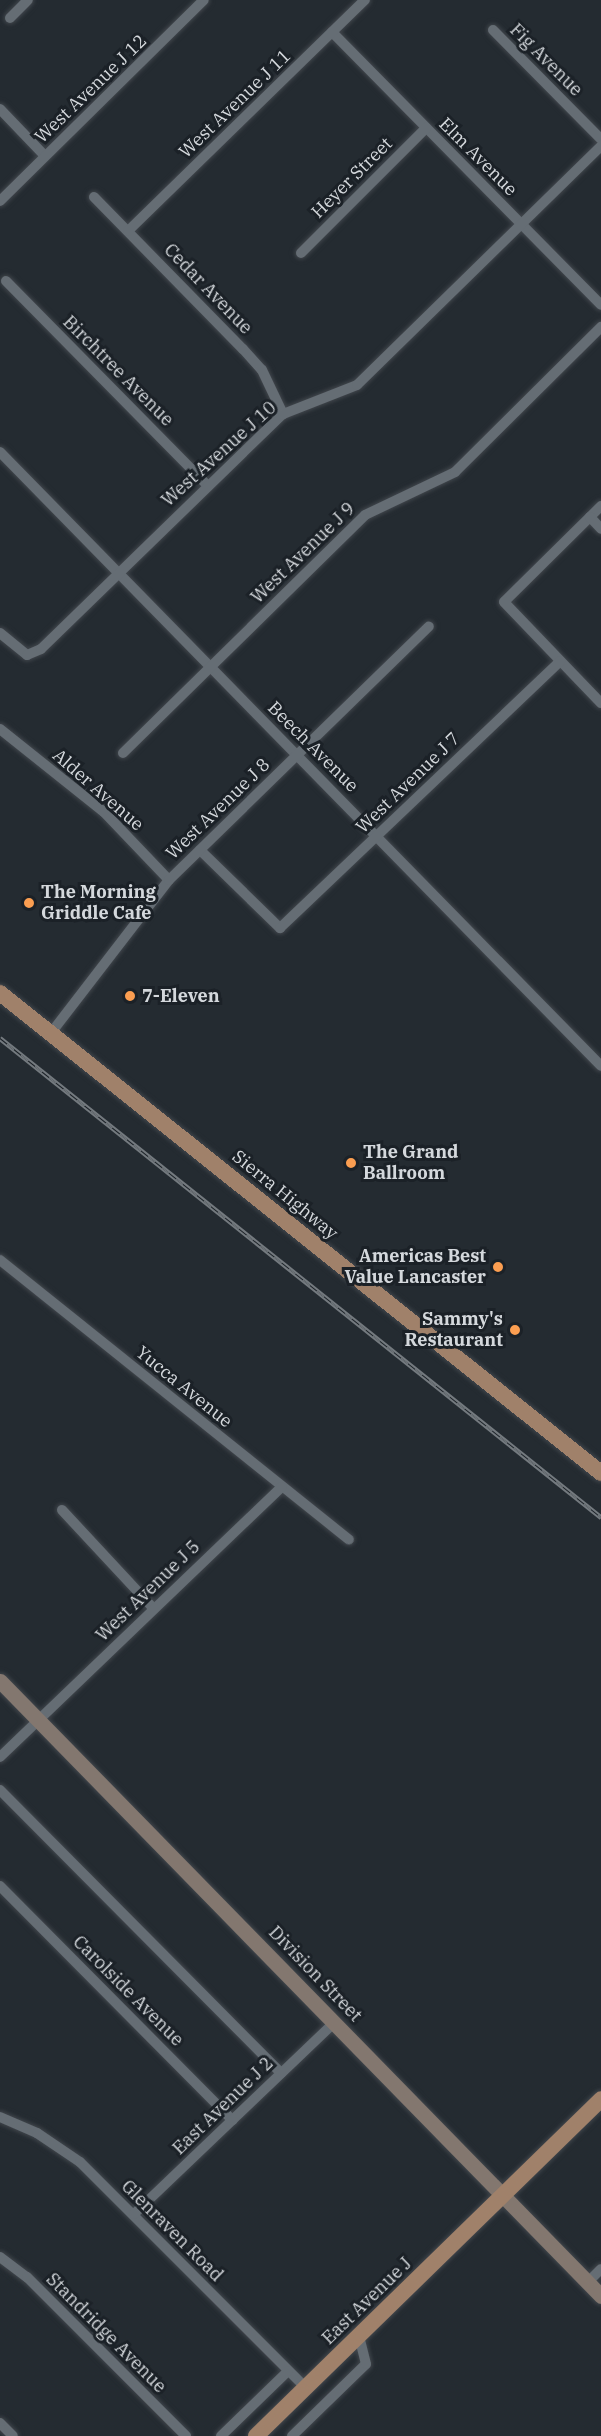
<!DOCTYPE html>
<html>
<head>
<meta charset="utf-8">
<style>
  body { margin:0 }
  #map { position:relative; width:601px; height:2436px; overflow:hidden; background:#242b31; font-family:"IBM Plex Serif",serif }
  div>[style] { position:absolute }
  .roads { filter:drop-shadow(0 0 2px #41464c) drop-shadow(0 0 2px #41464c) }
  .minor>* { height:10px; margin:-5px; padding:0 5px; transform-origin:5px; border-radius:5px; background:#656d74 }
  .secondary>* { height:15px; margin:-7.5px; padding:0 7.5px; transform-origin:7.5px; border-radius:7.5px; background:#83776f }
  .primary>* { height:16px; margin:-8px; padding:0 8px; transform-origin:8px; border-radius:8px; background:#a0816a }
  .rail>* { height:5px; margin-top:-2.5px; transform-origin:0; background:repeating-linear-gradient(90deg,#1b2127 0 9px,#747a7f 0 18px); box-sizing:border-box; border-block:2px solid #747a7f }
  .dots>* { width:16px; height:16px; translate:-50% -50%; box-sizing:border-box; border:3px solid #1b2127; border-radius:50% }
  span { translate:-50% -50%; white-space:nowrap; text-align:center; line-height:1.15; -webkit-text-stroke:6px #1b2127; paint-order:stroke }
  .street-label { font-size:18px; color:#d4d8dc }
  .poi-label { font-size:18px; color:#d4d8dc; font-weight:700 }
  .left { translate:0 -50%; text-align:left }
  .right { translate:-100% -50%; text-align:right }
</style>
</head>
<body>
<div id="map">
  <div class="roads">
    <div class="minor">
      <i style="left:10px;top:18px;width:25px;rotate:-45deg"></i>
      <i style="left:493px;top:30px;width:153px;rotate:45.3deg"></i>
      <i style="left:332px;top:32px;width:383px;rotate:45.4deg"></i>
      <i style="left:0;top:109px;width:65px;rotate:46.2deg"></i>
      <i style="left:94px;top:197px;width:213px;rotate:45.6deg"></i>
      <i style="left:243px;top:349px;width:28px;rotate:48deg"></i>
      <i style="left:262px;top:370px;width:49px;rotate:64.5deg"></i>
      <i style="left:0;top:201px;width:286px;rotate:-44.6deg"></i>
      <i style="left:128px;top:231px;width:331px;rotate:-44.3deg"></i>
      <i style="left:301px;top:253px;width:177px;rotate:-45deg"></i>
      <i style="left:6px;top:281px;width:286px;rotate:45.4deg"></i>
      <i style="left:0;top:452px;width:859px;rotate:45.61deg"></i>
      <i style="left:601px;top:506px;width:136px;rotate:135.3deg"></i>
      <i style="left:504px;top:602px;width:140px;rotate:46.2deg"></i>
      <i style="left:590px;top:517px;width:16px;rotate:47deg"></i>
      <i style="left:0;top:633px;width:35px;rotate:39deg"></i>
      <i style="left:27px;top:655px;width:15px;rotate:-23deg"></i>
      <i style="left:41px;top:649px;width:337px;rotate:-44.2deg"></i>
      <i style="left:283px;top:414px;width:79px;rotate:-21.4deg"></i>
      <i style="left:357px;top:385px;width:342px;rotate:-44.4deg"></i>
      <i style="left:0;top:729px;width:133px;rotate:38.6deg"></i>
      <i style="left:104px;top:812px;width:94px;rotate:46.3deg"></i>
      <i style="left:123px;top:753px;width:339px;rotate:-44.5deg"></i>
      <i style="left:365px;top:515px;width:100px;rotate:-25.5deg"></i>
      <i style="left:455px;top:472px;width:206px;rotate:-44.8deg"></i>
      <i style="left:200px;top:850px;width:112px;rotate:44.3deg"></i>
      <i style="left:280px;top:928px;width:387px;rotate:-43.6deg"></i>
      <i style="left:51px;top:1033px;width:193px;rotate:-52.4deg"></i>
      <i style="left:169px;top:880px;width:363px;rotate:-44.3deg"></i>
      <i style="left:0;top:1260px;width:447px;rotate:38.7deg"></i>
      <i style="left:62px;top:1510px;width:134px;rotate:47.1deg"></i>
      <i style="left:0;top:1757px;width:390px;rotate:-43.8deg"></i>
      <i style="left:0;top:1790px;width:399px;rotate:45.2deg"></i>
      <i style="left:0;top:1886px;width:330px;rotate:45.2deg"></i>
      <i style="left:0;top:2117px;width:40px;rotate:23.4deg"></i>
      <i style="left:37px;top:2133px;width:52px;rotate:34deg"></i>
      <i style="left:80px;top:2162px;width:320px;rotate:45deg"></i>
      <i style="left:134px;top:2214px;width:278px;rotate:-43.7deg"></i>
      <i style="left:0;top:2257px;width:34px;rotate:37deg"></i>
      <i style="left:27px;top:2277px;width:225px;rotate:45deg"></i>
      <i style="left:588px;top:2282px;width:18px;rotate:-45deg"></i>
      <i style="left:0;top:2423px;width:18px;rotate:45deg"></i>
      <i style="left:221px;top:2436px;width:93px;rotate:-44.1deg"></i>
      <i style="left:292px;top:2436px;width:103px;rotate:-44.2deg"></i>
      <i style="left:366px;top:2364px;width:29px;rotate:-104deg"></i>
    </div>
    <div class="secondary">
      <i style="left:0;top:1681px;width:860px;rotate:45.66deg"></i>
    </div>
    <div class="primary">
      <i style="left:0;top:993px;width:769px;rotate:38.61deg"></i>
      <i style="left:256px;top:2436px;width:482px;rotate:-44.3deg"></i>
    </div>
  </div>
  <div class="rail">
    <i style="left:0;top:1038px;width:769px;rotate:38.56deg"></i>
  </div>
  <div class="dots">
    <i style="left:29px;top:903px;background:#fb9e51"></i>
    <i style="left:130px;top:996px;background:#fb9e51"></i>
    <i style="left:351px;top:1163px;background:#fb9e51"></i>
    <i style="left:498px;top:1267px;background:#fb9e51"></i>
    <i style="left:515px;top:1330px;background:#fb9e51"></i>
  </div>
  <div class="street-label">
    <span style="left:546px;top:60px;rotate:45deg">Fig Avenue</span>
    <span style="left:91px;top:89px;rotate:-44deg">West Avenue J 12</span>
    <span style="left:235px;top:104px;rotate:-44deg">West Avenue J 11</span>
    <span style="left:478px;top:157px;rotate:45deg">Elm Avenue</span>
    <span style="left:352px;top:178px;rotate:-45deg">Heyer Street</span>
    <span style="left:208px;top:289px;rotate:46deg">Cedar Avenue</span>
    <span style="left:118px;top:371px;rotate:45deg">Birchtree Avenue</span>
    <span style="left:219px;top:454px;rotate:-42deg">West Avenue J 10</span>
    <span style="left:303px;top:553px;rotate:-44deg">West Avenue J 9</span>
    <span style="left:313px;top:747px;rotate:45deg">Beech Avenue</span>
    <span style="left:408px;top:783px;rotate:-44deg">West Avenue J 7</span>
    <span style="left:98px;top:790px;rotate:41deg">Alder Avenue</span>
    <span style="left:218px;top:809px;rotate:-44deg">West Avenue J 8</span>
    <span style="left:285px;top:1195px;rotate:39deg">Sierra Highway</span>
    <span style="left:184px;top:1387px;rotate:39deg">Yucca Avenue</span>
    <span style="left:148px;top:1591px;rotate:-44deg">West Avenue J 5</span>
    <span style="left:315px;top:1974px;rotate:46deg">Division Street</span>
    <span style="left:128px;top:1991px;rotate:45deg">Carolside Avenue</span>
    <span style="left:223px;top:2106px;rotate:-44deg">East Avenue J 2</span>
    <span style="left:172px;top:2231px;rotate:45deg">Glenraven Road</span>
    <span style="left:367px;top:2301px;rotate:-44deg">East Avenue J</span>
    <span style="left:106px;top:2333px;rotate:45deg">Standridge Avenue</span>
  </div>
  <div class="poi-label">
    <span class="left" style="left:41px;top:903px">The Morning<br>Griddle Cafe</span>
    <span class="left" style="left:142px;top:996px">7-Eleven</span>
    <span class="left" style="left:363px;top:1163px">The Grand<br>Ballroom</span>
    <span class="right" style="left:486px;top:1267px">Americas Best<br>Value Lancaster</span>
    <span class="right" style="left:503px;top:1330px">Sammy's<br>Restaurant</span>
  </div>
</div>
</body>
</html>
